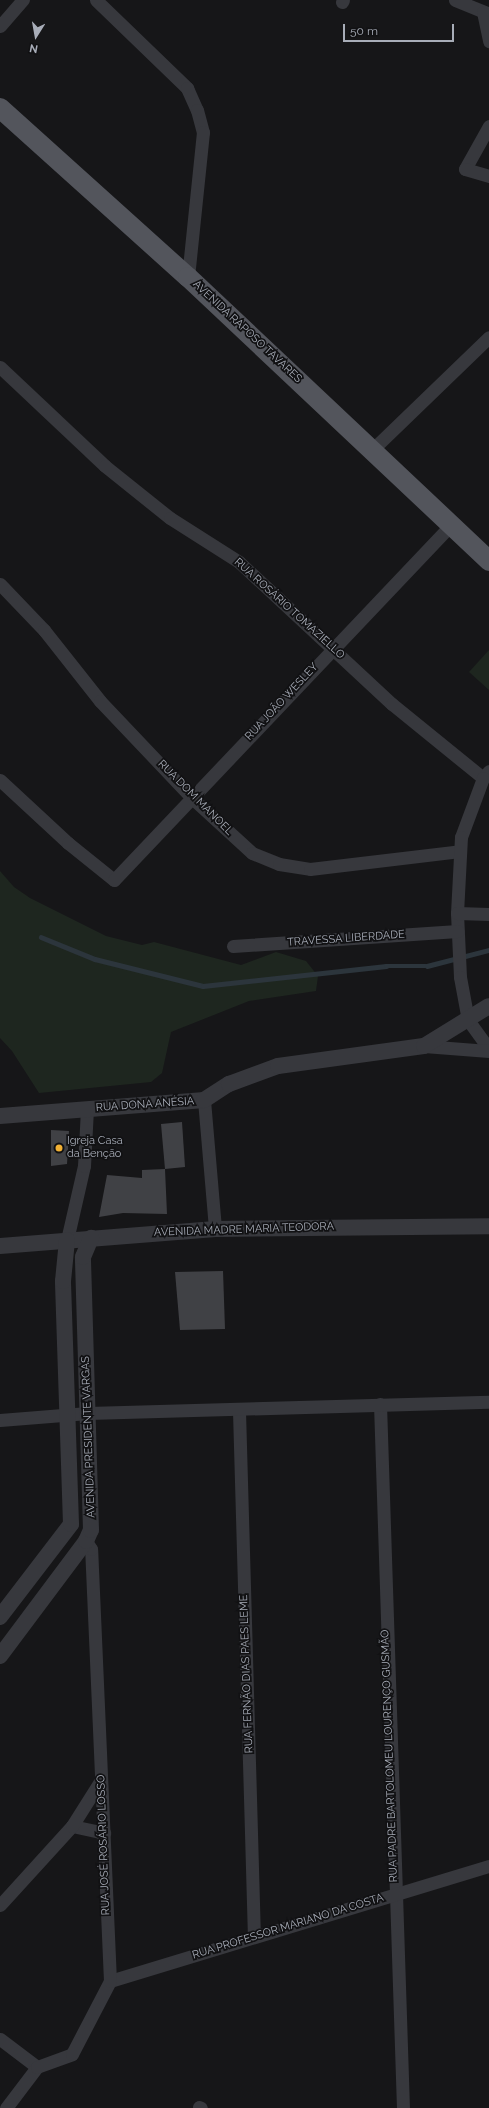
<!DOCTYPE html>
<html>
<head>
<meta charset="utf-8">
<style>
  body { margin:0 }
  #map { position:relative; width:489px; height:2108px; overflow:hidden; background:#161618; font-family:Raleway,sans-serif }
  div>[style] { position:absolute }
  .green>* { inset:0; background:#1e261f }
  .stream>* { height:4.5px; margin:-2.25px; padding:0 2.25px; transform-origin:2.25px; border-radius:2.25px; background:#2c353c }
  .building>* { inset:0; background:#404145 }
  .minor>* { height:13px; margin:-6.5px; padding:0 6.5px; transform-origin:6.5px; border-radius:6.5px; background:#37383d }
  .tertiary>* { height:16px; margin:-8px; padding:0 8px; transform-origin:8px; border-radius:8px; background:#37383d }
  .primary>* { height:20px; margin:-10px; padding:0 10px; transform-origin:10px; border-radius:10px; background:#53555c }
  .dots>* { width:11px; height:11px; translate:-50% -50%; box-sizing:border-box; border:2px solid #111113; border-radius:50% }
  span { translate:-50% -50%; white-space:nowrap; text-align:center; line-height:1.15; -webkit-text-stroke:3.5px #111113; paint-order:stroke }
  .street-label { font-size:11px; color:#a8adb8 }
  .poi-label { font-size:11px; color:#a8adb8 }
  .left { translate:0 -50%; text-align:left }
  .north { position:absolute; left:16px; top:16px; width:40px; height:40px; -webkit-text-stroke:3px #111113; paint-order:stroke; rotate:191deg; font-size:11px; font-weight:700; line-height:16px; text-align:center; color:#a8adb8 }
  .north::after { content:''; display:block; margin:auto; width:14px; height:18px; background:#a8adb8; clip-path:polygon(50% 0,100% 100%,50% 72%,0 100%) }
  .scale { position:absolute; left:343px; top:24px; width:111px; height:18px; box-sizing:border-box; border:2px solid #a8adb8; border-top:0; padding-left:5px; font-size:12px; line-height:14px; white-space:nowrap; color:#a8adb8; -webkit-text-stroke:3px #111113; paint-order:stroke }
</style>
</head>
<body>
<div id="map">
  <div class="green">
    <i style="clip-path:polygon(489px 650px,489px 690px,469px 672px)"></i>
    <i style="clip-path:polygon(0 871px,14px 887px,30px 898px,106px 936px,142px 945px,154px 942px,241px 965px,276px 952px,306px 961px,318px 976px,316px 991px,249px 1001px,171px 1032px,162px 1073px,151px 1082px,39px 1093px,12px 1051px,0 1038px)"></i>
  </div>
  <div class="stream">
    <i style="left:41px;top:937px;width:58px;rotate:22.2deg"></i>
    <i style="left:95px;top:959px;width:111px;rotate:14deg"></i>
    <i style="left:203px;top:986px;width:184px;rotate:-6.2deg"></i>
    <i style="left:386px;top:966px;width:41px"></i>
    <i style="left:427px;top:966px;width:64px;rotate:-14.5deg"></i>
  </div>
  <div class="building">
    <i style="clip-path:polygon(182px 1122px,185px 1167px,165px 1169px,161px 1124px)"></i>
    <i style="clip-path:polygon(51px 1130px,69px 1131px,67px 1164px,51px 1166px)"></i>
    <i style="clip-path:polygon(165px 1169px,167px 1214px,123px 1213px,99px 1217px,107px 1175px,142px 1178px,142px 1170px)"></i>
    <i style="clip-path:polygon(223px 1271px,225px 1329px,180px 1330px,175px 1272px)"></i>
  </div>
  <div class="minor">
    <i style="left:96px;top:0;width:127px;rotate:44deg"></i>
    <i style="left:187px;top:88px;width:24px;rotate:66deg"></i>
    <i style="left:197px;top:110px;width:23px;rotate:75deg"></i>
    <i style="left:203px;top:132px;width:146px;rotate:95.9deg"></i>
    <i style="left:455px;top:0;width:37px;rotate:22deg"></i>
    <i style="left:342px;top:2px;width:2px;rotate:-63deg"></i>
    <i style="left:483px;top:12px;width:30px;rotate:78deg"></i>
    <i style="left:0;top:26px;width:35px;rotate:-49deg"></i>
    <i style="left:489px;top:126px;width:49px;rotate:119.2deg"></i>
    <i style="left:465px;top:169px;width:25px;rotate:16deg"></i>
    <i style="left:0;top:367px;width:144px;rotate:43.3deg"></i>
    <i style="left:105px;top:466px;width:83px;rotate:38.7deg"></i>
    <i style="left:170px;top:518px;width:82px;rotate:32.5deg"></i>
    <i style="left:239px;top:562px;width:209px;rotate:42.9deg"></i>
    <i style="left:392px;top:704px;width:117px;rotate:39.1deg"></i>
    <i style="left:373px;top:449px;width:161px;rotate:-44deg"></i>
    <i style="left:0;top:584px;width:64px;rotate:46.3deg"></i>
    <i style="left:44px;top:630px;width:90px;rotate:51.7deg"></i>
    <i style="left:100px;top:701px;width:134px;rotate:46.5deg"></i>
    <i style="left:192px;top:798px;width:81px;rotate:42.5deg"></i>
    <i style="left:252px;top:853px;width:29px;rotate:22deg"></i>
    <i style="left:279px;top:864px;width:31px;rotate:9deg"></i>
    <i style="left:310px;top:869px;width:151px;rotate:-6.8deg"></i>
    <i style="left:489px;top:771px;width:9px;rotate:131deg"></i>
    <i style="left:483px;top:778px;width:63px;rotate:110.4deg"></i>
    <i style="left:461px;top:837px;width:76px;rotate:93deg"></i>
    <i style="left:457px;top:913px;width:64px;rotate:87.3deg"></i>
    <i style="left:460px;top:977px;width:44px;rotate:79.5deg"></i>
    <i style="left:468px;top:1020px;width:36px;rotate:54deg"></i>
    <i style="left:0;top:780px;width:93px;rotate:42.8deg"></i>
    <i style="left:68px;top:843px;width:59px;rotate:38.8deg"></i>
    <i style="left:114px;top:880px;width:489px;rotate:-46.5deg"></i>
    <i style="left:457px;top:913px;width:32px;rotate:2deg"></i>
    <i style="left:233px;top:946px;width:225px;rotate:-3.8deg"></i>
    <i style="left:424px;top:1046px;width:65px;rotate:4.4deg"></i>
    <i style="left:204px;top:1100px;width:129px;rotate:85.1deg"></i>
    <i style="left:67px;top:1240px;width:76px;rotate:-77.1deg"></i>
    <i style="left:84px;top:1166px;width:57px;rotate:-87deg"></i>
    <i style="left:380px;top:1404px;width:704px;rotate:88.13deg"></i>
    <i style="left:239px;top:1411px;width:526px;rotate:88.37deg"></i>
    <i style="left:0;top:1420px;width:88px;rotate:-4.5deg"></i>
    <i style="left:88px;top:1413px;width:401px;rotate:-1.6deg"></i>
    <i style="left:72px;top:1826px;width:33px;rotate:12deg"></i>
    <i style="left:0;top:1905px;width:107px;rotate:-47.7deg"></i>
    <i style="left:72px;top:1826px;width:54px;rotate:-57.8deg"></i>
    <i style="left:110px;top:1981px;width:396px;rotate:-16.9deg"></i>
    <i style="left:0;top:2039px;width:46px;rotate:37.1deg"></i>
    <i style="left:199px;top:2107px;width:2px;rotate:27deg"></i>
    <i style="left:6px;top:2108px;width:51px;rotate:-52.9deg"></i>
    <i style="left:37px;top:2067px;width:37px;rotate:-20deg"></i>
    <i style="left:72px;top:2054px;width:82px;rotate:-62.5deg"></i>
    <i style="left:110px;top:1981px;width:432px;rotate:-92.5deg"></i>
    <i style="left:91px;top:1549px;width:9px;rotate:-122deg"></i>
  </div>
  <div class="tertiary">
    <i style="left:0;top:1116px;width:205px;rotate:-4.5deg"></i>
    <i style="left:204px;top:1100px;width:30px;rotate:-33deg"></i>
    <i style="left:229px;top:1084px;width:52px;rotate:-20.2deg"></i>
    <i style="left:278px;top:1066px;width:147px;rotate:-7.8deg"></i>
    <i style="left:424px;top:1046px;width:76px;rotate:-31.6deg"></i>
    <i style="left:0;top:1246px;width:216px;rotate:-4.5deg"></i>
    <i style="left:215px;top:1229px;width:274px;rotate:-0.6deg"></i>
    <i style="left:0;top:1617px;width:117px;rotate:-52.6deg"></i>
    <i style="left:71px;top:1524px;width:243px;rotate:-91.9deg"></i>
    <i style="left:63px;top:1281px;width:41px;rotate:-84.4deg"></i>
    <i style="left:0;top:1656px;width:144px;rotate:-53.2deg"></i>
    <i style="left:86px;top:1541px;width:12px;rotate:-66deg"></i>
    <i style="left:91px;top:1530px;width:273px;rotate:-91.7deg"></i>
    <i style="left:83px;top:1257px;width:21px;rotate:-67deg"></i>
  </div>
  <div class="primary">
    <i style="left:0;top:108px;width:253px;rotate:42deg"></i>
    <i style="left:188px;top:277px;width:414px;rotate:43.3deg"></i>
  </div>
  <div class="dots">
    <i style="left:59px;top:1148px;background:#f2b134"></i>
  </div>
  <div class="street-label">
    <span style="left:247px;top:332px;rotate:43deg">AVENIDA RAPOSO TAVARES</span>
    <span style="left:289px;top:609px;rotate:42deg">RUA ROSÁRIO TOMAZIELLO</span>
    <span style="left:282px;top:702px;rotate:-47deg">RUA JOÃO WESLEY</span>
    <span style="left:195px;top:798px;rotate:45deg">RUA DOM MANOEL</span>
    <span style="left:346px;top:939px;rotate:-4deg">TRAVESSA LIBERDADE</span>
    <span style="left:145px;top:1105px;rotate:-4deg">RUA DONA ANÉSIA</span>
    <span style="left:244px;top:1230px;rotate:-2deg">AVENIDA MADRE MARIA TEODORA</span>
    <span style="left:89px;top:1437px;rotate:-92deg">AVENIDA PRESIDENTE VARGAS</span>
    <span style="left:247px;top:1674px;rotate:-92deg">RUA FERNÃO DIAS PAES LEME</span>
    <span style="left:390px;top:1756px;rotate:-92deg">RUA PADRE BARTOLOMEU LOURENÇO GUSMÃO</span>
    <span style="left:104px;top:1845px;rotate:-92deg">RUA JOSÉ ROSÁRIO LOSSO</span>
    <span style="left:288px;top:1927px;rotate:-17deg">RUA PROFESSOR MARIANO DA COSTA</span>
  </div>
  <div class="poi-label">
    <span class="left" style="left:67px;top:1148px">Igreja Casa<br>da Benção</span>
  </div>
  <div class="north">N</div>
  <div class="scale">50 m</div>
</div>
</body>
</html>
